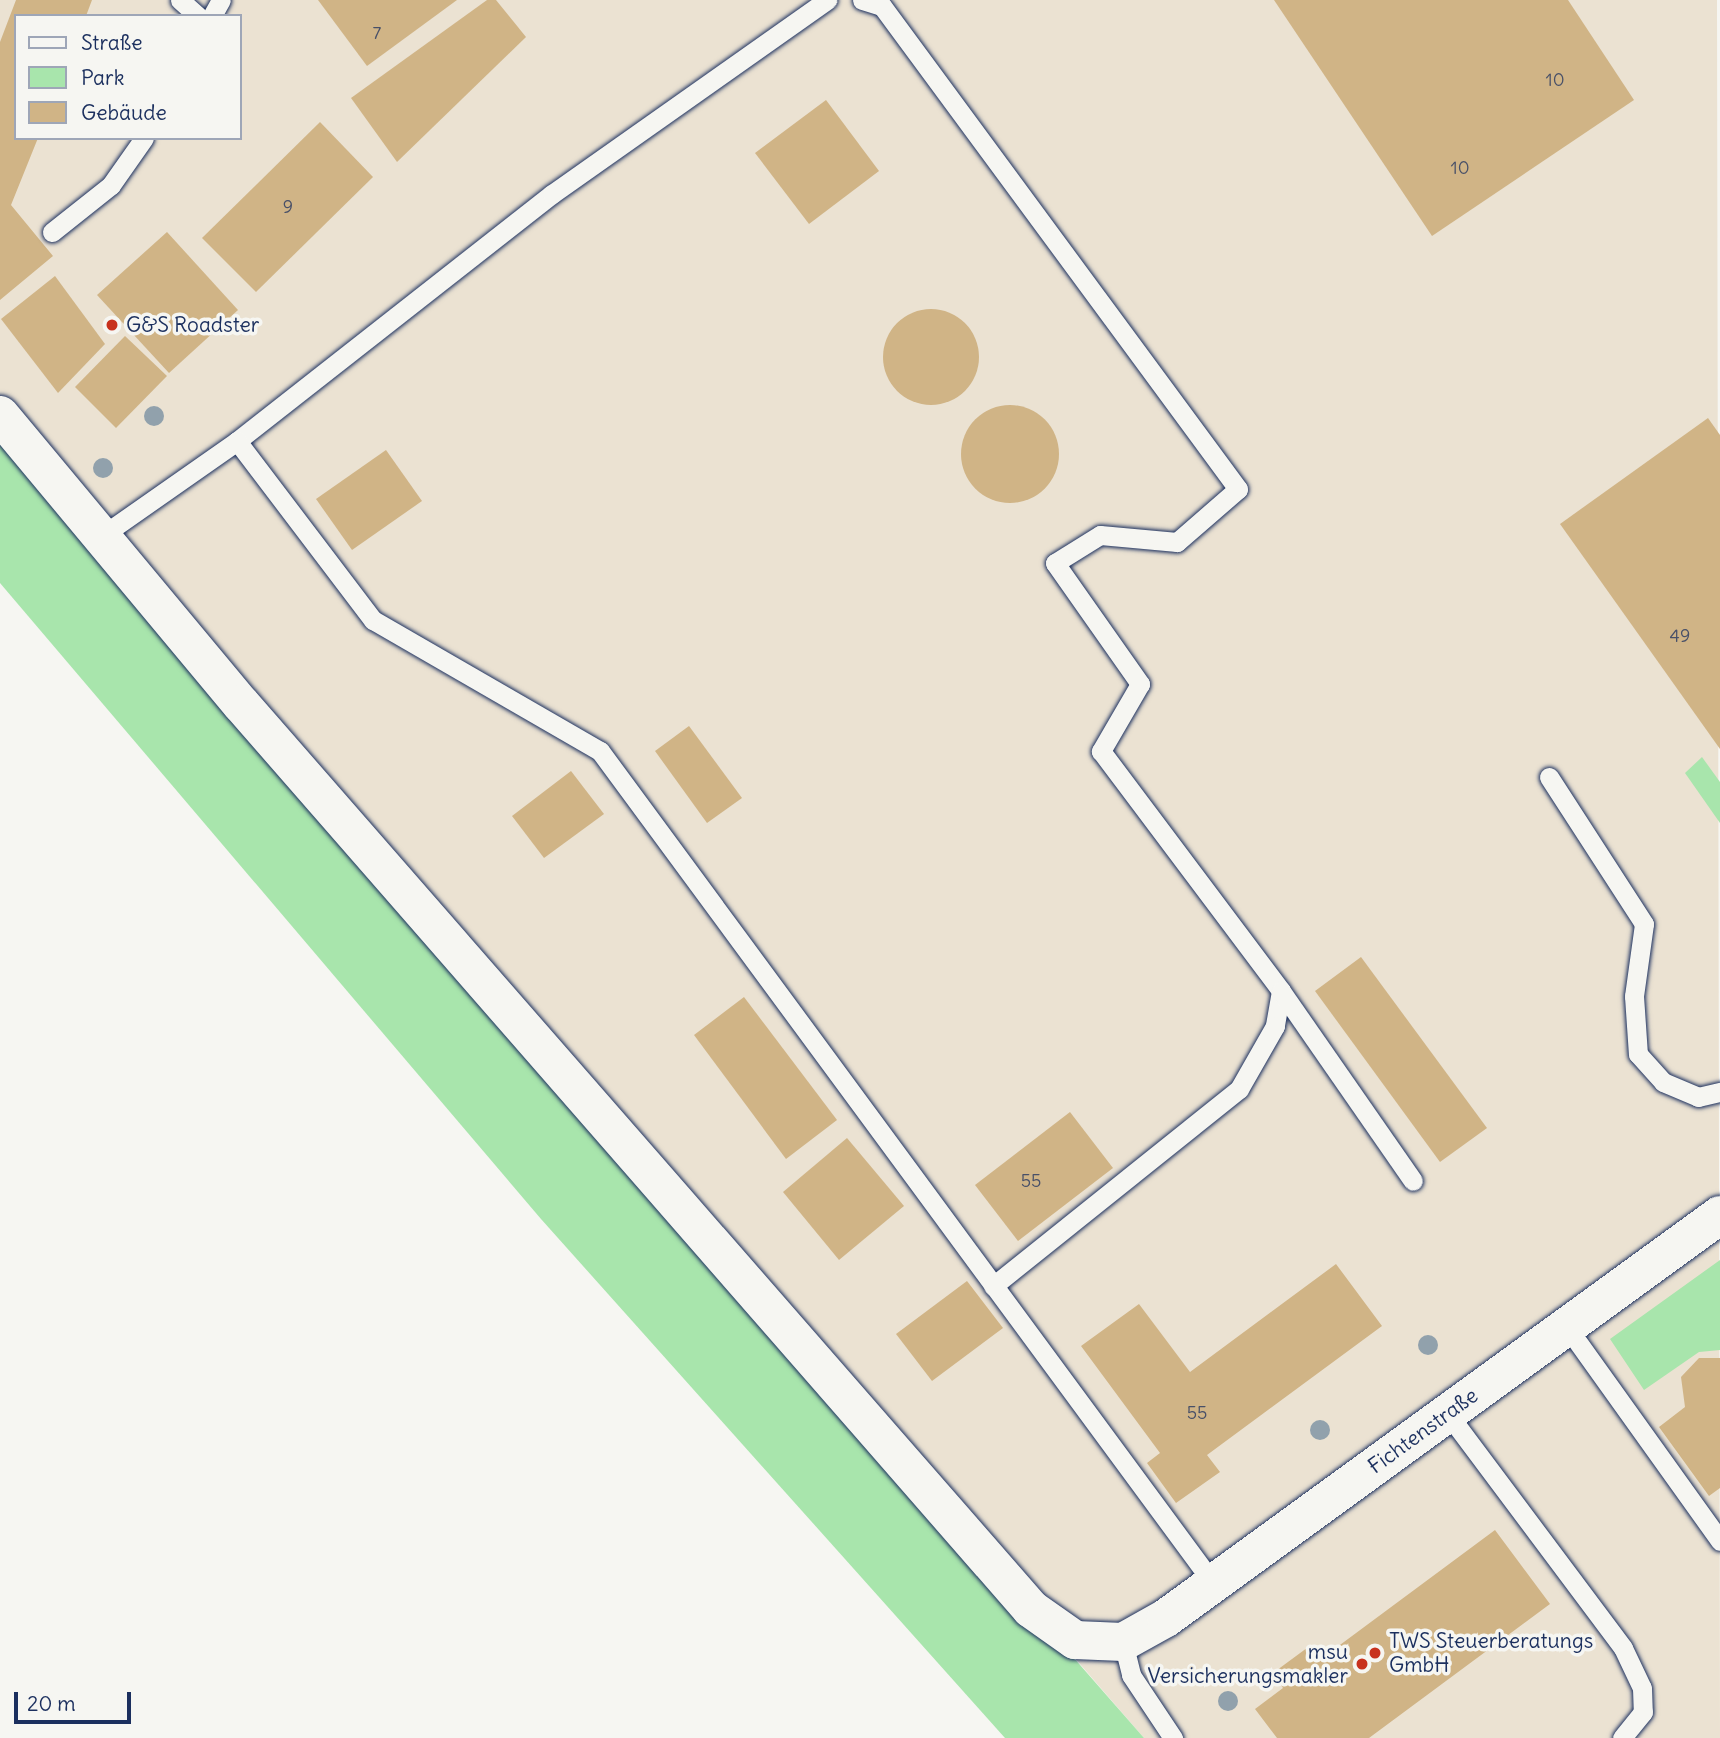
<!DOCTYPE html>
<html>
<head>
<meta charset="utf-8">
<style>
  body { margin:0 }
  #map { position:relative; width:1720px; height:1738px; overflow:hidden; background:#f6f6f2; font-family:Delius,sans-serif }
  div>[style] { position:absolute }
  .built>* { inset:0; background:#ebe2d2 }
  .green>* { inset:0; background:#a8e5ac }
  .building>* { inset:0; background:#d0b486 }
  .round { border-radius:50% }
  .roads { filter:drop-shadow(0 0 2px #1b2f5e) drop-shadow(0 0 2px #1b2f5e) }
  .service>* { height:19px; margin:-9.5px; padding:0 9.5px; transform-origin:9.5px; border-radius:9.5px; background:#f6f6f2 }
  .tertiary>* { height:38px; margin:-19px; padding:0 19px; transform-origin:19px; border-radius:19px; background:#f6f6f2 }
  .trees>* { width:20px; height:20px; margin:-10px; border-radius:50%; background:#91a1ac }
  .dots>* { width:19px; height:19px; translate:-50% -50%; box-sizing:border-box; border:4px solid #f6f6f2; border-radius:50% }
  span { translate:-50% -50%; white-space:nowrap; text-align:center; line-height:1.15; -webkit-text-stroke:7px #f6f6f2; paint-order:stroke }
  .number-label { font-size:18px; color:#485068 }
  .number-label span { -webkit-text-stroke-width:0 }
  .poi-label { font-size:21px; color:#1b2f5e }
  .left { translate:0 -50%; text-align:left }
  .right { translate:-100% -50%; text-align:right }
  .street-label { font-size:21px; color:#1b2f5e }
  .legend { position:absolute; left:14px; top:14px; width:228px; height:126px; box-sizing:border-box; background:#f6f6f2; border:2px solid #9ea6b7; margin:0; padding:9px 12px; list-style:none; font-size:21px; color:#1b2f5e }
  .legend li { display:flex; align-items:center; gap:14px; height:35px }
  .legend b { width:35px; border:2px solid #9ea6b7 }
  .scale { position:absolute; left:14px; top:1692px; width:117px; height:32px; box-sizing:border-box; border:4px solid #1b2f5e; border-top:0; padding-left:9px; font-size:21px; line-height:24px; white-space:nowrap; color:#1b2f5e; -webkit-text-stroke:5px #f6f6f2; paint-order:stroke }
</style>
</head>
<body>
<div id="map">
  <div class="built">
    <i style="clip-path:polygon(evenodd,0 0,1717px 0,1720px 1738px,1144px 1738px,0 415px,0 0,16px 16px,240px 16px,240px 138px,16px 138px,16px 16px)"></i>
  </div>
  <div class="green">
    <i style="clip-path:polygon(0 441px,1031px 1609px,1144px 1738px,1005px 1738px,541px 1219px,0 583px)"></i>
    <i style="clip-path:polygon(1702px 757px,1720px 782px,1720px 823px,1685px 773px)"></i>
    <i style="clip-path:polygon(1720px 1260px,1720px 1350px,1699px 1352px,1644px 1390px,1610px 1339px)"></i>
  </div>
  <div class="building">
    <i style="clip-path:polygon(16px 0,92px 0,86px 16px,16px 16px,16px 138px,38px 138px,11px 205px,53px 256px,0 300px,0 42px)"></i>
    <i style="clip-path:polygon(318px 0,457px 0,367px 66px)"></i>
    <i style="clip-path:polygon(487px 0,496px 0,526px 37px,397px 162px,351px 98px)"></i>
    <i style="clip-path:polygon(1274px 0,1568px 0,1634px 100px,1432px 236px)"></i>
    <i style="clip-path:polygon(826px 100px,879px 171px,809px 224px,755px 153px)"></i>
    <i style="clip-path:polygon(320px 122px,373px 177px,256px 292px,202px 238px)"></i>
    <i style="clip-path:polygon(167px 232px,238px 310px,169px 373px,97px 295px)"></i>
    <i style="clip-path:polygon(55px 276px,105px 344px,58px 393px,1px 319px)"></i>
    <i class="round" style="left:883px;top:309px;width:96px;height:96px"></i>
    <i style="clip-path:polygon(125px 336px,167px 376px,116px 428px,75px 387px)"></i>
    <i class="round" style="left:961px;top:405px;width:98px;height:98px"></i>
    <i style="clip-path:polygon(1708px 418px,1720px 435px,1720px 749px,1560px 524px)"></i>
    <i style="clip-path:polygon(386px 450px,422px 501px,352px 550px,316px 499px)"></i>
    <i style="clip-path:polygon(689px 726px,742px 798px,707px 823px,655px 751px)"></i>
    <i style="clip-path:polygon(571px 771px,604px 814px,544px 858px,512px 816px)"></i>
    <i style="clip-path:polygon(1361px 957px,1487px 1128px,1440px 1162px,1315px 991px)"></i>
    <i style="clip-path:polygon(744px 997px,837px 1120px,786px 1159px,694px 1035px)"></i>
    <i style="clip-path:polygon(1070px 1112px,1113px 1168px,1018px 1241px,975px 1185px)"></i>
    <i style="clip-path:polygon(847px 1138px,904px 1206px,839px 1260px,783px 1192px)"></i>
    <i style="clip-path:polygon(1336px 1264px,1382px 1326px,1207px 1455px,1220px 1472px,1176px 1503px,1147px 1463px,1160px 1453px,1081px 1346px,1139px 1304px,1190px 1372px)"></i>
    <i style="clip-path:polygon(967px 1281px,1003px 1328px,932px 1381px,896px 1334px)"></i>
    <i style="clip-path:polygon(1699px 1358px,1720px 1358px,1720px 1488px,1709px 1496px,1659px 1427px,1685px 1407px,1681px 1377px)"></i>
    <i style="clip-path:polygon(1495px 1530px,1550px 1604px,1369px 1738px,1277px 1738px,1255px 1709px,1283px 1688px,1273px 1673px,1311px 1645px,1321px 1659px)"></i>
  </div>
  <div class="roads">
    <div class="service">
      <i style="left:180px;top:0;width:24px;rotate:42deg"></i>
      <i style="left:862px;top:0;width:21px;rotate:17deg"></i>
      <i style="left:882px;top:6px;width:600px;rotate:53.61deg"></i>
      <i style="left:1238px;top:489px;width:81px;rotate:139deg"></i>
      <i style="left:1177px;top:542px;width:77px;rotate:-174.8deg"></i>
      <i style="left:1100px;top:535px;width:53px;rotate:148.1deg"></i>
      <i style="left:1055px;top:563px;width:148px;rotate:54.9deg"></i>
      <i style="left:1140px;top:684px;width:78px;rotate:120.2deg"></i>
      <i style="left:1101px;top:751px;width:300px;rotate:53.1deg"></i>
      <i style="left:1281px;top:991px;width:36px;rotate:100deg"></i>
      <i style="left:1275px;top:1026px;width:73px;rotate:119.7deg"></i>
      <i style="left:1239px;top:1089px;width:315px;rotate:141.3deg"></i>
      <i style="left:212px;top:16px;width:18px;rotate:-61deg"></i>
      <i style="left:52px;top:232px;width:75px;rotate:-38.5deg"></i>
      <i style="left:111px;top:185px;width:57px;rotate:-54.9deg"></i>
      <i style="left:237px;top:441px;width:400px;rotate:-38.1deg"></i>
      <i style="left:552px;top:194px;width:337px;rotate:-35.2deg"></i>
      <i style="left:100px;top:537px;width:167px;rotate:-35deg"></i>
      <i style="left:237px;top:441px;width:225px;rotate:52.8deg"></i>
      <i style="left:373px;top:620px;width:262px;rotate:30deg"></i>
      <i style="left:600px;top:751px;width:1033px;rotate:53.62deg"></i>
      <i style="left:1549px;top:777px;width:175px;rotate:57.1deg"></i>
      <i style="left:1644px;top:924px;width:73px;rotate:97.9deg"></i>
      <i style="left:1634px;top:996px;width:58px;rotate:86.1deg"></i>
      <i style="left:1638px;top:1054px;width:38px;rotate:48deg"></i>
      <i style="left:1663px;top:1082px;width:38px;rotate:23deg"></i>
      <i style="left:1698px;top:1097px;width:23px;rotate:-13deg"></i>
      <i style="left:1281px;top:991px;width:231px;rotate:55.2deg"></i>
      <i style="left:1567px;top:1327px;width:263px;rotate:54.4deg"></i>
      <i style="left:1448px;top:1414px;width:292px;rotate:53.2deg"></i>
      <i style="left:1623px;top:1648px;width:44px;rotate:64.6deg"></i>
      <i style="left:1642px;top:1688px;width:24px;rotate:88deg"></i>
      <i style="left:1643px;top:1712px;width:33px;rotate:129deg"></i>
      <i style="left:1123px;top:1642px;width:34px;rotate:76deg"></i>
      <i style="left:1131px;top:1675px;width:76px;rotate:56.3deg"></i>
    </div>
    <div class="tertiary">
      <i style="left:0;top:415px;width:376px;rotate:50.2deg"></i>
      <i style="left:241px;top:704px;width:1201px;rotate:48.88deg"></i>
      <i style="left:1031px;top:1609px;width:54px;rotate:35.2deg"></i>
      <i style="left:1075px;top:1640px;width:48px;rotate:2.4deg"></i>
      <i style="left:1123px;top:1642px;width:49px;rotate:-29.2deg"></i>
      <i style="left:1166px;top:1618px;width:685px;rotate:-36.03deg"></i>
    </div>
  </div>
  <div class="trees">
    <i style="left:154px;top:416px"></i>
    <i style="left:103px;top:468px"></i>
    <i style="left:1428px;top:1345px"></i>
    <i style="left:1320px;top:1430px"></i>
    <i style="left:1228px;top:1701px"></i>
  </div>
  <div class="dots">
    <i style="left:112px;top:325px;background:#c8321e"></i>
    <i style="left:1375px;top:1653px;background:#c8321e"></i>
    <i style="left:1362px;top:1664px;background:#c8321e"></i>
  </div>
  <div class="number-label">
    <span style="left:377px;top:33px">7</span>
    <span style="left:1555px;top:80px">10</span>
    <span style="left:1460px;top:168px">10</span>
    <span style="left:288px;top:207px">9</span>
    <span style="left:1680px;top:636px">49</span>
    <span style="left:1031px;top:1181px">55</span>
    <span style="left:1197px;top:1413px">55</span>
  </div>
  <div class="poi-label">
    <span class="left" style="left:126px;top:325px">G&amp;S Roadster</span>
    <span class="left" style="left:1389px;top:1653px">TWS Steuerberatungs<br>GmbH</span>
    <span class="right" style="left:1348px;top:1664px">msu<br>Versicherungsmakler</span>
  </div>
  <div class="street-label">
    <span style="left:1423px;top:1431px;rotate:-36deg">Fichtenstraße</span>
  </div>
  <ul class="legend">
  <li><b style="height:9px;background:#f6f6f2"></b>Straße</li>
  <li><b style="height:19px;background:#a8e5ac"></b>Park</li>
  <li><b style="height:19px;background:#d0b486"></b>Gebäude</li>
  </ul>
  <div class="scale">20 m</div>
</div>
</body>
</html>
